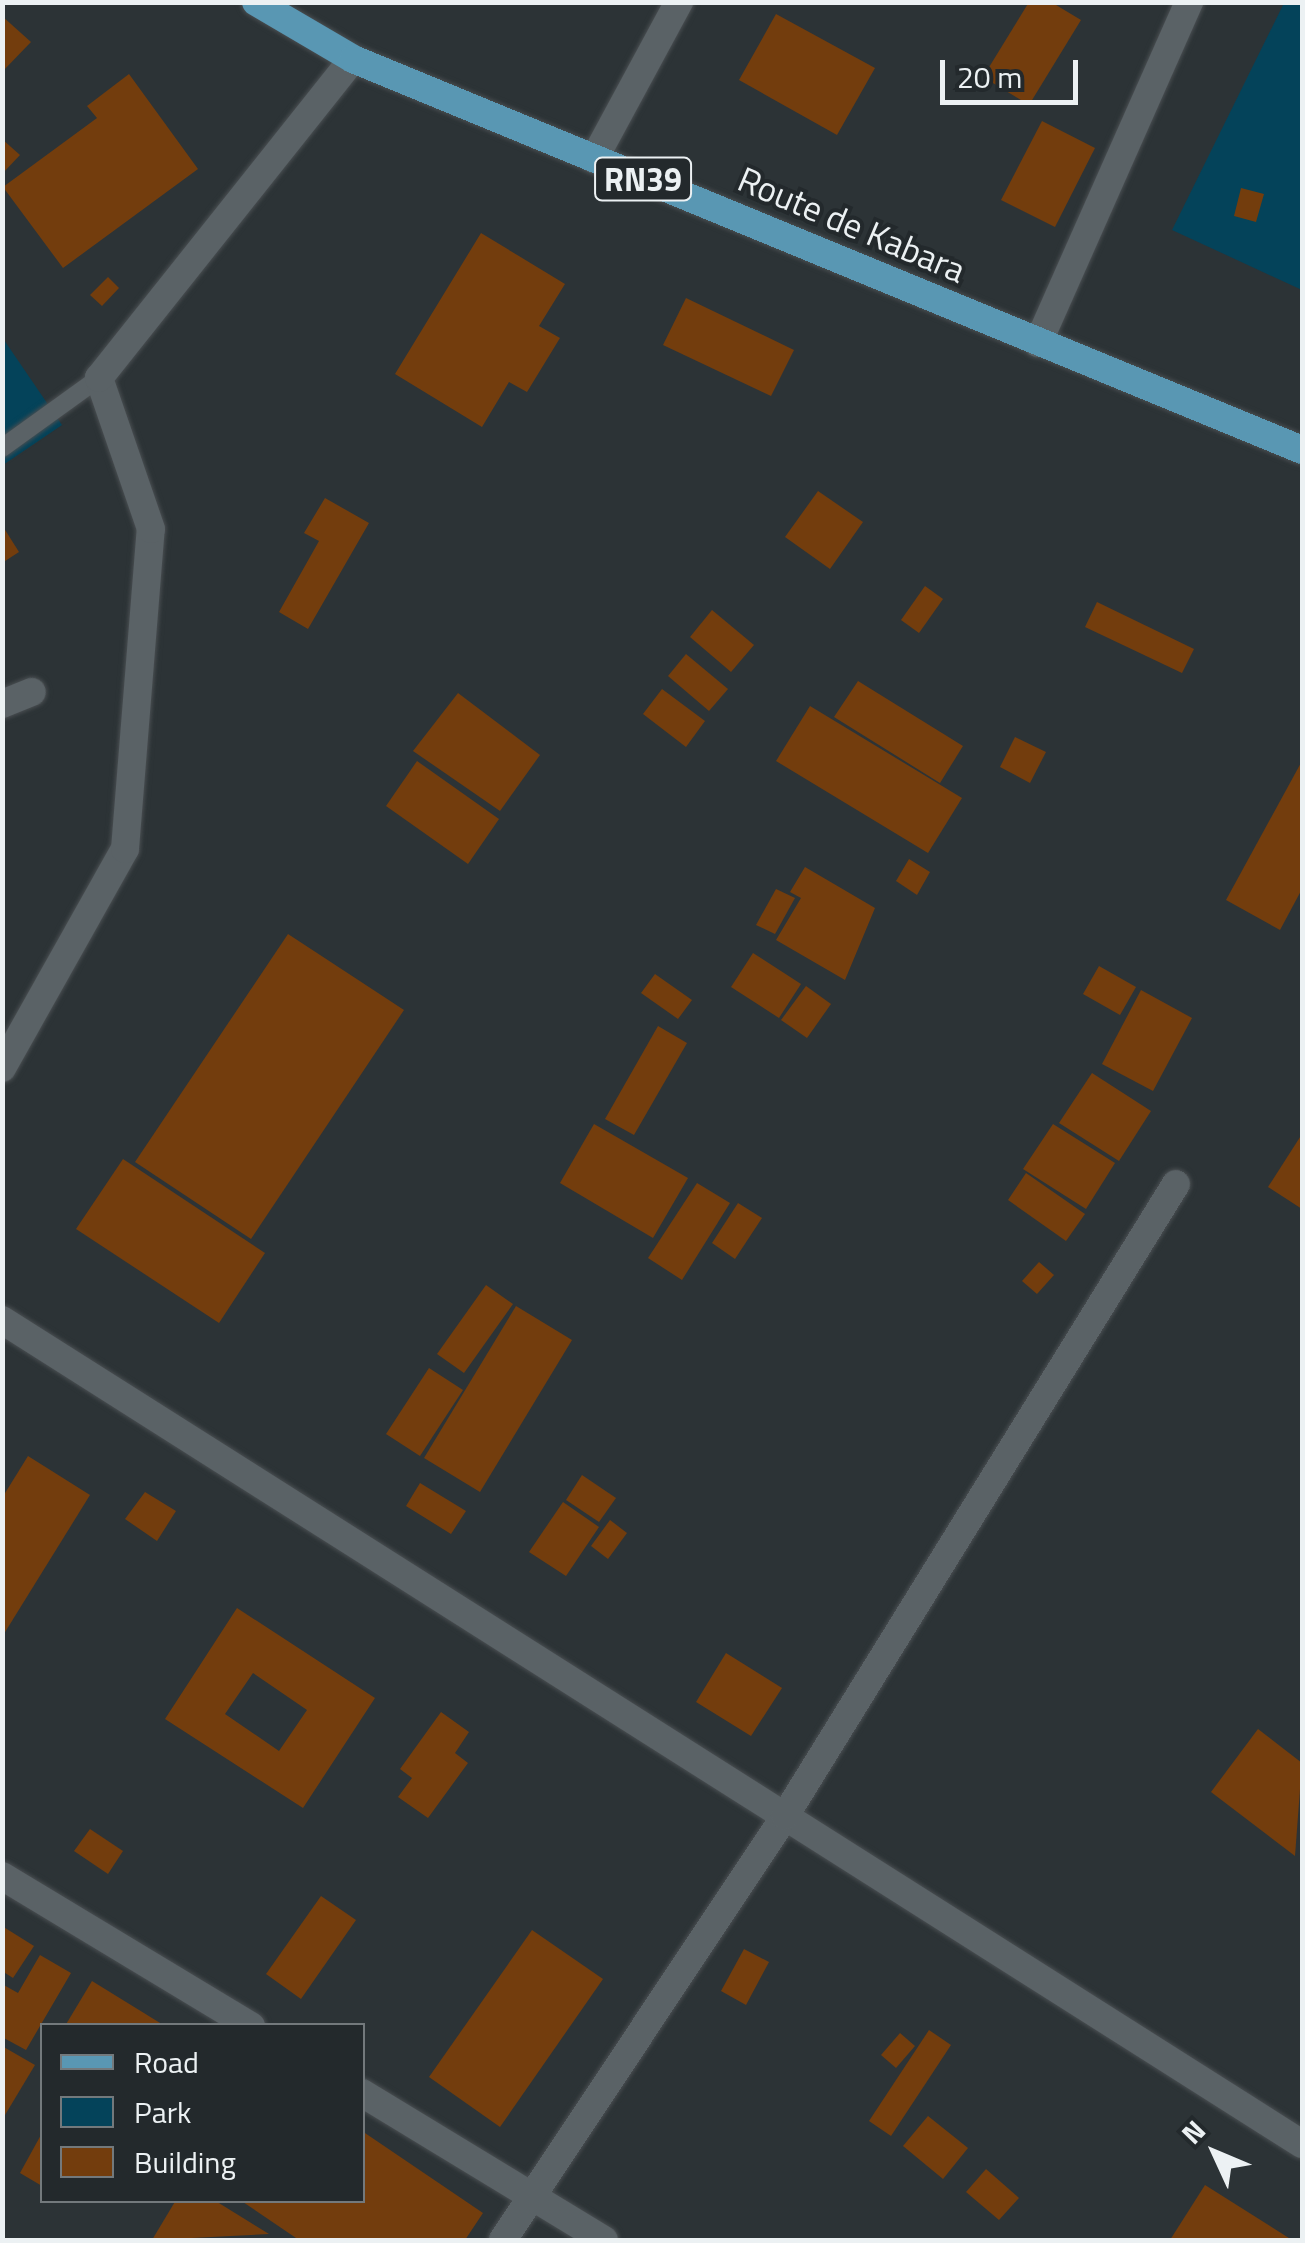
<!DOCTYPE html>
<html>
<head>
<meta charset="utf-8">
<style>
  body { margin:0 }
  #map { position:relative; width:1305px; height:2243px; overflow:hidden; background:#2c3336; font-family:"Titillium Web",sans-serif }
  div>[style] { position:absolute }
  .green>* { inset:0; background:#04435a }
  .building>* { inset:0; background:#733d0d }
  .roads { filter:drop-shadow(0 0 2px #494e51) drop-shadow(0 0 2px #494e51) }
  .service>* { height:18px; margin:-9px; padding:0 9px; transform-origin:9px; border-radius:9px; background:#5a6266 }
  .minor>* { height:28px; margin:-14px; padding:0 14px; transform-origin:14px; border-radius:14px; background:#5a6266 }
  .primary>* { height:28px; margin:-14px; padding:0 14px; transform-origin:14px; border-radius:14px; background:#5997b3 }
  span { translate:-50% -50%; white-space:nowrap; text-align:center; line-height:1.15; -webkit-text-stroke:8px #23292c; paint-order:stroke }
  .shield-label span { padding:2px 8px; background:#23292c; border:2px solid; border-radius:8px; -webkit-text-stroke-width:0 }
  .shield-label { font-size:32px; color:#ecf1f3; font-weight:700 }
  .street-label { font-size:35px; color:#ecf1f3 }
  .frame { position:absolute; inset:0; border:5px solid #ecf1f3; pointer-events:none }
  .legend { position:absolute; left:40px; top:2023px; width:325px; height:180px; box-sizing:border-box; background:#23292c; border:2px solid #73797c; margin:0; padding:12px 18px; list-style:none; font-size:30px; color:#ecf1f3 }
  .legend li { display:flex; align-items:center; gap:20px; height:50px }
  .legend b { width:50px; border:2px solid #73797c }
  .north { position:absolute; left:1165px; top:2103px; width:100px; height:100px; -webkit-text-stroke:8px #23292c; paint-order:stroke; rotate:314deg; font-size:28px; font-weight:700; line-height:40px; text-align:center; color:#ecf1f3 }
  .north::after { content:''; display:block; margin:auto; width:35px; height:45px; background:#ecf1f3; clip-path:polygon(50% 0,100% 100%,50% 72%,0 100%) }
  .scale { position:absolute; left:940px; top:60px; width:138px; height:45px; box-sizing:border-box; border:5px solid #ecf1f3; border-top:0; padding-left:12px; font-size:30px; line-height:35px; white-space:nowrap; color:#ecf1f3; -webkit-text-stroke:8px #23292c; paint-order:stroke }
</style>
</head>
<body>
<div id="map">
  <div class="green">
    <i style="clip-path:polygon(1284px 3px,1302px 3px,1302px 290px,1172px 230px)"></i>
    <i style="clip-path:polygon(2px 337px,62px 425px,3px 465px,2px 465px)"></i>
  </div>
  <div class="building">
    <i style="clip-path:polygon(1029px 2px,1051px 2px,1081px 20px,1029px 105px,983px 77px)"></i>
    <i style="clip-path:polygon(776px 14px,875px 68px,837px 135px,739px 80px)"></i>
    <i style="clip-path:polygon(2px 16px,31px 42px,2px 72px)"></i>
    <i style="clip-path:polygon(129px 74px,198px 169px,63px 268px,3px 187px,97px 118px,87px 106px)"></i>
    <i style="clip-path:polygon(1042px 121px,1095px 148px,1055px 227px,1001px 200px)"></i>
    <i style="clip-path:polygon(2px 139px,20px 155px,2px 174px)"></i>
    <i style="clip-path:polygon(1241px 188px,1264px 194px,1256px 222px,1234px 216px)"></i>
    <i style="clip-path:polygon(481px 233px,565px 284px,539px 326px,560px 338px,527px 392px,509px 382px,482px 427px,395px 374px)"></i>
    <i style="clip-path:polygon(108px 277px,119px 288px,102px 306px,90px 295px)"></i>
    <i style="clip-path:polygon(686px 298px,794px 350px,771px 396px,663px 345px)"></i>
    <i style="clip-path:polygon(818px 491px,863px 522px,830px 569px,785px 537px)"></i>
    <i style="clip-path:polygon(325px 498px,369px 523px,308px 629px,279px 612px,319px 541px,304px 533px)"></i>
    <i style="clip-path:polygon(2px 525px,19px 552px,2px 563px)"></i>
    <i style="clip-path:polygon(925px 586px,943px 599px,919px 633px,901px 620px)"></i>
    <i style="clip-path:polygon(1097px 602px,1194px 649px,1182px 673px,1085px 627px)"></i>
    <i style="clip-path:polygon(712px 610px,754px 645px,731px 672px,690px 637px)"></i>
    <i style="clip-path:polygon(686px 654px,728px 689px,709px 711px,668px 676px)"></i>
    <i style="clip-path:polygon(858px 681px,963px 746px,940px 783px,834px 717px)"></i>
    <i style="clip-path:polygon(662px 689px,705px 721px,686px 747px,643px 714px)"></i>
    <i style="clip-path:polygon(458px 693px,540px 755px,500px 811px,413px 751px)"></i>
    <i style="clip-path:polygon(810px 706px,962px 798px,928px 853px,776px 761px)"></i>
    <i style="clip-path:polygon(1015px 737px,1046px 752px,1030px 783px,1000px 767px)"></i>
    <i style="clip-path:polygon(417px 761px,499px 819px,468px 864px,386px 806px)"></i>
    <i style="clip-path:polygon(1302px 761px,1302px 889px,1280px 930px,1226px 900px)"></i>
    <i style="clip-path:polygon(909px 859px,930px 872px,917px 895px,896px 881px)"></i>
    <i style="clip-path:polygon(805px 867px,875px 908px,845px 980px,776px 940px,801px 898px,790px 892px)"></i>
    <i style="clip-path:polygon(776px 889px,795px 898px,775px 934px,756px 925px)"></i>
    <i style="clip-path:polygon(288px 934px,404px 1010px,251px 1239px,135px 1162px)"></i>
    <i style="clip-path:polygon(753px 953px,801px 984px,779px 1018px,731px 987px)"></i>
    <i style="clip-path:polygon(1099px 966px,1136px 987px,1120px 1015px,1083px 994px)"></i>
    <i style="clip-path:polygon(655px 974px,692px 1000px,678px 1019px,641px 993px)"></i>
    <i style="clip-path:polygon(806px 986px,831px 1004px,807px 1038px,781px 1020px)"></i>
    <i style="clip-path:polygon(1141px 990px,1192px 1018px,1153px 1091px,1102px 1064px)"></i>
    <i style="clip-path:polygon(658px 1026px,687px 1043px,634px 1135px,605px 1119px)"></i>
    <i style="clip-path:polygon(1092px 1073px,1151px 1111px,1119px 1161px,1059px 1123px)"></i>
    <i style="clip-path:polygon(594px 1124px,688px 1178px,653px 1238px,560px 1183px)"></i>
    <i style="clip-path:polygon(1053px 1124px,1115px 1163px,1086px 1209px,1023px 1169px)"></i>
    <i style="clip-path:polygon(1302px 1134px,1302px 1209px,1268px 1187px)"></i>
    <i style="clip-path:polygon(123px 1159px,265px 1253px,219px 1323px,76px 1229px)"></i>
    <i style="clip-path:polygon(1026px 1173px,1085px 1214px,1066px 1241px,1008px 1200px)"></i>
    <i style="clip-path:polygon(697px 1183px,730px 1203px,682px 1280px,648px 1258px)"></i>
    <i style="clip-path:polygon(738px 1203px,762px 1218px,735px 1259px,712px 1243px)"></i>
    <i style="clip-path:polygon(1039px 1262px,1054px 1275px,1037px 1294px,1022px 1281px)"></i>
    <i style="clip-path:polygon(486px 1285px,513px 1304px,464px 1373px,437px 1354px)"></i>
    <i style="clip-path:polygon(516px 1306px,572px 1340px,480px 1492px,424px 1458px)"></i>
    <i style="clip-path:polygon(429px 1368px,463px 1390px,420px 1456px,386px 1434px)"></i>
    <i style="clip-path:polygon(28px 1456px,90px 1495px,2px 1637px,2px 1498px)"></i>
    <i style="clip-path:polygon(582px 1475px,616px 1498px,599px 1522px,566px 1500px)"></i>
    <i style="clip-path:polygon(420px 1483px,466px 1511px,451px 1534px,406px 1506px)"></i>
    <i style="clip-path:polygon(145px 1492px,176px 1511px,157px 1541px,125px 1519px)"></i>
    <i style="clip-path:polygon(563px 1502px,599px 1527px,566px 1576px,529px 1552px)"></i>
    <i style="clip-path:polygon(610px 1520px,627px 1533px,608px 1559px,591px 1546px)"></i>
    <i style="clip-path:polygon(evenodd,237px 1608px,375px 1698px,303px 1808px,165px 1719px,237px 1608px,253px 1673px,307px 1710px,279px 1751px,225px 1714px,253px 1673px)"></i>
    <i style="clip-path:polygon(726px 1653px,782px 1688px,751px 1736px,696px 1702px)"></i>
    <i style="clip-path:polygon(441px 1712px,469px 1732px,455px 1753px,468px 1763px,428px 1818px,398px 1797px,412px 1778px,400px 1769px)"></i>
    <i style="clip-path:polygon(1258px 1729px,1302px 1763px,1295px 1856px,1211px 1792px)"></i>
    <i style="clip-path:polygon(90px 1829px,123px 1851px,108px 1874px,74px 1851px)"></i>
    <i style="clip-path:polygon(321px 1896px,356px 1920px,301px 1999px,266px 1974px)"></i>
    <i style="clip-path:polygon(2px 1926px,34px 1946px,13px 1978px,2px 1971px)"></i>
    <i style="clip-path:polygon(532px 1930px,603px 1979px,500px 2127px,429px 2077px)"></i>
    <i style="clip-path:polygon(744px 1949px,769px 1962px,746px 2005px,721px 1991px)"></i>
    <i style="clip-path:polygon(40px 1955px,71px 1973px,26px 2050px,2px 2037px,2px 1984px,18px 1993px)"></i>
    <i style="clip-path:polygon(92px 1981px,165px 2026px,65px 2026px)"></i>
    <i style="clip-path:polygon(929px 2030px,951px 2045px,891px 2136px,869px 2121px)"></i>
    <i style="clip-path:polygon(900px 2033px,915px 2046px,896px 2068px,881px 2055px)"></i>
    <i style="clip-path:polygon(2px 2046px,35px 2065px,2px 2120px)"></i>
    <i style="clip-path:polygon(928px 2116px,968px 2148px,943px 2179px,903px 2146px)"></i>
    <i style="clip-path:polygon(362px 2131px,483px 2213px,465px 2240px,299px 2240px,240px 2200px,362px 2200px)"></i>
    <i style="clip-path:polygon(42px 2133px,42px 2186px,20px 2173px)"></i>
    <i style="clip-path:polygon(986px 2169px,1019px 2198px,999px 2220px,966px 2192px)"></i>
    <i style="clip-path:polygon(1205px 2185px,1292px 2240px,1170px 2240px)"></i>
    <i style="clip-path:polygon(176px 2200px,214px 2200px,269px 2234px,152px 2240px)"></i>
  </div>
  <div class="roads">
    <div class="service">
      <i style="left:2px;top:448px;width:120px;rotate:-35.8deg"></i>
    </div>
    <div class="minor">
      <i style="left:594px;top:159px;width:179px;rotate:-61.6deg"></i>
      <i style="left:1038px;top:343px;width:373px;rotate:-66.1deg"></i>
      <i style="left:2px;top:704px;width:32px;rotate:-22deg"></i>
      <i style="left:2px;top:1068px;width:251px;rotate:-60.7deg"></i>
      <i style="left:125px;top:849px;width:321px;rotate:-85.4deg"></i>
      <i style="left:151px;top:529px;width:160px;rotate:-109deg"></i>
      <i style="left:99px;top:378px;width:408px;rotate:-51.5deg"></i>
      <i style="left:2px;top:1320px;width:1539px;rotate:32.37deg"></i>
      <i style="left:2px;top:1876px;width:291px;rotate:31.1deg"></i>
      <i style="left:362px;top:2093px;width:283px;rotate:31.3deg"></i>
      <i style="left:503px;top:2240px;width:509px;rotate:-56.37deg"></i>
      <i style="left:785px;top:1816px;width:743px;rotate:-58.26deg"></i>
    </div>
    <div class="primary">
      <i style="left:256px;top:2px;width:113px;rotate:30.4deg"></i>
      <i style="left:353px;top:59px;width:1026px;rotate:22.39deg"></i>
    </div>
  </div>
  <div class="shield-label">
    <span style="left:643px;top:179px">RN39</span>
  </div>
  <div class="street-label">
    <span style="left:852px;top:224px;rotate:23deg">Route de Kabara</span>
  </div>
  <div class="frame"></div>
  <ul class="legend">
  <li><b style="height:12px;background:#5997b3"></b>Road</li>
  <li><b style="height:28px;background:#04435a"></b>Park</li>
  <li><b style="height:28px;background:#733d0d"></b>Building</li>
  </ul>
  <div class="north">N</div>
  <div class="scale">20 m</div>
</div>
</body>
</html>
